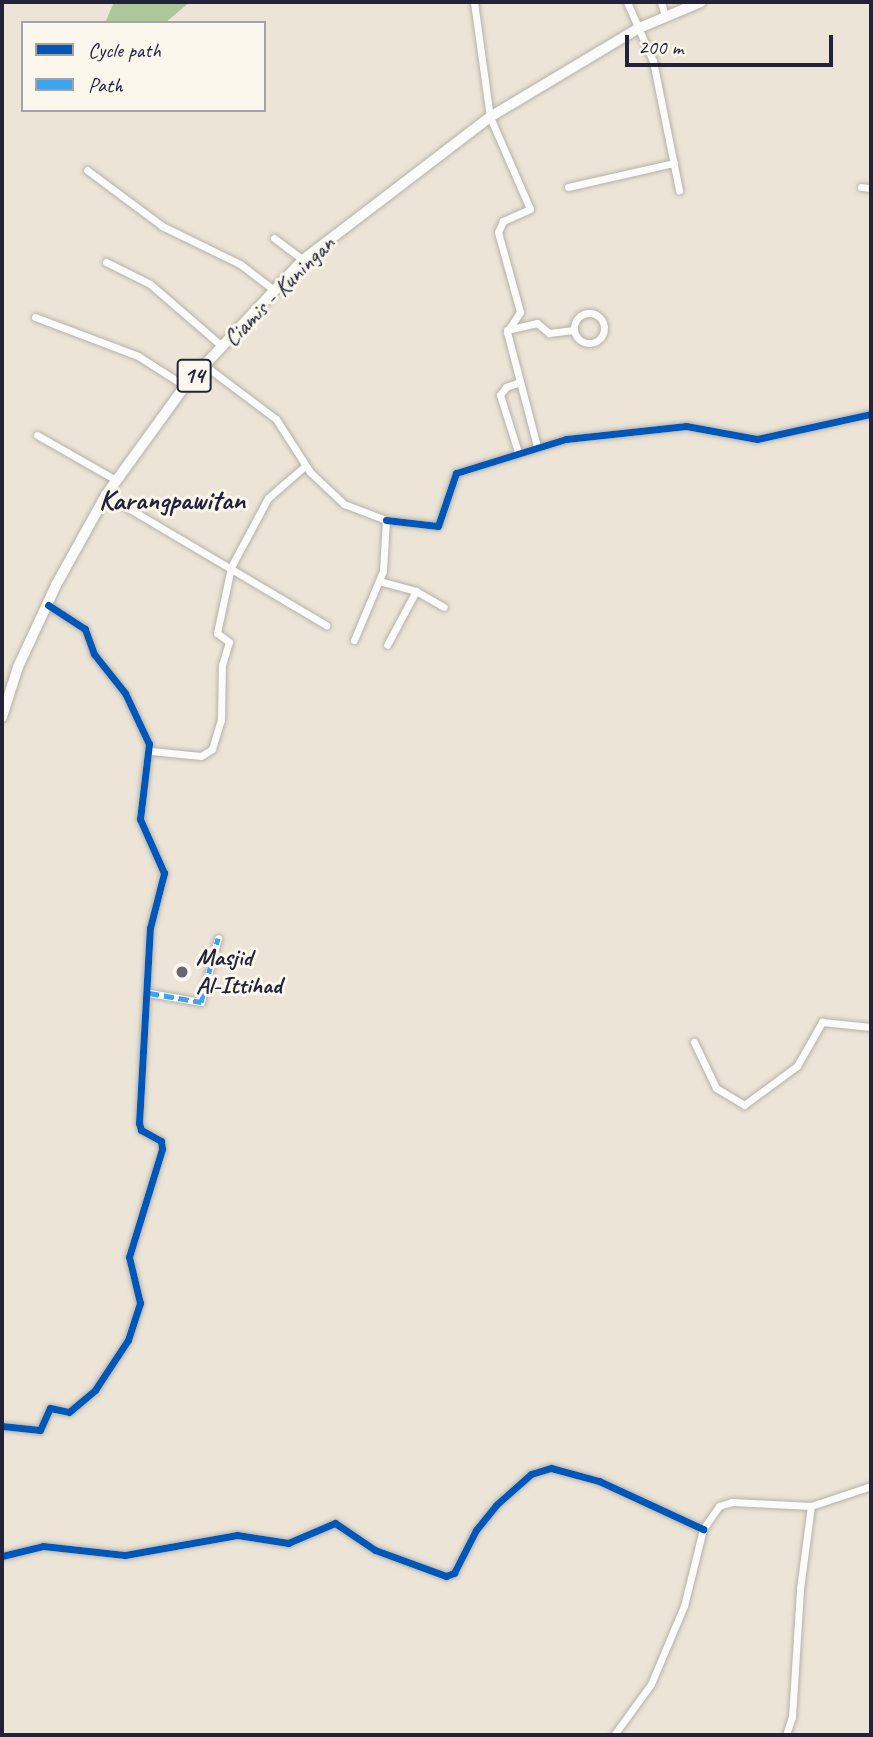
<!DOCTYPE html>
<html>
<head>
<meta charset="utf-8">
<style>
  body { margin:0 }
  #map { position:relative; width:873px; height:1737px; overflow:hidden; background:#ece5d7; font-family:Caveat,sans-serif }
  div>[style] { position:absolute }
  .forest>* { inset:0; background:#adc79c }
  .roads { filter:drop-shadow(0 0 2px #b6b1ab) drop-shadow(0 0 2px #b6b1ab) }
  .minor>* { height:7px; margin:-3.5px; padding:0 3.5px; transform-origin:3.5px; border-radius:3.5px; background:#fcfbf9 }
  .minor>.ring { margin:-3.5px; padding:0; box-sizing:content-box; background:none; border:7px solid #fcfbf9; border-radius:50% }
  .highway>* { height:10px; margin:-5px; padding:0 5px; transform-origin:5px; border-radius:5px; background:#fcfbf9 }
  .quiet>* { height:5px; margin-top:-2.5px; transform-origin:0; background:repeating-linear-gradient(90deg,#3ea2ec 0 10px,transparent 0 15px) }
  .cycleway>* { height:7px; margin:-3.5px; padding:0 3.5px; transform-origin:3.5px; border-radius:3.5px; background:#0057b8 }
  .dots>* { width:19px; height:19px; translate:-50% -50%; box-sizing:border-box; border:4px solid #fbf7ec; border-radius:50% }
  span { translate:-50% -50%; white-space:nowrap; text-align:center; line-height:1.15; -webkit-text-stroke:6px #fbf7ec; paint-order:stroke }
  .shield-label span { padding:2px 5px; background:#fbf7ec; border:2px solid; border-radius:5px; -webkit-text-stroke-width:0 }
  .shield-label { font-size:23px; color:#22223b; font-weight:700 }
  .street-label { font-size:24px; color:#22223b }
  .poi-label { font-size:24px; color:#22223b; font-weight:700 }
  .left { translate:0 -50%; text-align:left }
  .quarter-label { font-size:28px; color:#22223b; font-weight:700 }
  .frame { position:absolute; inset:0; border:4px solid #22223b; pointer-events:none }
  .legend { position:absolute; left:21px; top:21px; width:245px; height:91px; box-sizing:border-box; background:#fbf7ec; border:2px solid #a4a2a5; margin:0; padding:9px 12px; list-style:none; font-size:21px; color:#22223b }
  .legend li { display:flex; align-items:center; gap:14px; height:35px }
  .legend b { width:35px; border:2px solid #a4a2a5 }
  .scale { position:absolute; left:625px; top:35px; width:208px; height:32px; box-sizing:border-box; border:4px solid #22223b; border-top:0; padding-left:9px; font-size:21px; line-height:24px; white-space:nowrap; color:#22223b; -webkit-text-stroke:5px #fbf7ec; paint-order:stroke }
</style>
</head>
<body>
<div id="map">
  <div class="forest">
    <i style="clip-path:polygon(114px 2px,190px 2px,165px 23px,105px 23px)"></i>
  </div>
  <div class="roads">
    <div class="minor">
      <i style="left:474px;top:2px;width:116px;rotate:82.1deg"></i>
      <i style="left:490px;top:117px;width:100px;rotate:66.5deg"></i>
      <i style="left:530px;top:209px;width:30px;rotate:156deg"></i>
      <i style="left:503px;top:221px;width:12px;rotate:114deg"></i>
      <i style="left:498px;top:232px;width:83px;rotate:74.6deg"></i>
      <i style="left:520px;top:312px;width:24px;rotate:123deg"></i>
      <i style="left:507px;top:332px;width:118px;rotate:75.3deg"></i>
      <i style="left:627px;top:2px;width:64px;rotate:66.2deg"></i>
      <i style="left:653px;top:61px;width:132px;rotate:78.6deg"></i>
      <i style="left:661px;top:2px;width:15px;rotate:74deg"></i>
      <i style="left:87px;top:170px;width:94px;rotate:36.7deg"></i>
      <i style="left:162px;top:226px;width:87px;rotate:26deg"></i>
      <i style="left:240px;top:264px;width:44px;rotate:37.6deg"></i>
      <i style="left:568px;top:187px;width:109px;rotate:-12.8deg"></i>
      <i style="left:861px;top:187px;width:10px;rotate:6deg"></i>
      <i style="left:274px;top:238px;width:36px;rotate:37deg"></i>
      <i style="left:106px;top:262px;width:49px;rotate:26.6deg"></i>
      <i style="left:150px;top:284px;width:96px;rotate:40.8deg"></i>
      <i class="ring" style="left:574px;top:313px;width:23px;height:23px"></i>
      <i style="left:35px;top:317px;width:110px;rotate:20.7deg"></i>
      <i style="left:138px;top:356px;width:56px;rotate:32.6deg"></i>
      <i style="left:507px;top:330px;width:31px;rotate:-13deg"></i>
      <i style="left:537px;top:323px;width:16px;rotate:40deg"></i>
      <i style="left:549px;top:333px;width:25px;rotate:-7deg"></i>
      <i style="left:204px;top:365px;width:90px;rotate:36.9deg"></i>
      <i style="left:276px;top:419px;width:63px;rotate:57.3deg"></i>
      <i style="left:310px;top:472px;width:47px;rotate:43.3deg"></i>
      <i style="left:344px;top:504px;width:45px;rotate:20.9deg"></i>
      <i style="left:386px;top:520px;width:51px;rotate:93.4deg"></i>
      <i style="left:383px;top:571px;width:75px;rotate:112.8deg"></i>
      <i style="left:37px;top:435px;width:91px;rotate:29.7deg"></i>
      <i style="left:518px;top:452px;width:60px;rotate:-107.5deg"></i>
      <i style="left:500px;top:395px;width:10px;rotate:-53deg"></i>
      <i style="left:506px;top:387px;width:15px;rotate:-20deg"></i>
      <i style="left:106px;top:495px;width:256px;rotate:30.6deg"></i>
      <i style="left:386px;top:520px;width:52px;rotate:6.6deg"></i>
      <i style="left:438px;top:526px;width:56px;rotate:-71.2deg"></i>
      <i style="left:456px;top:473px;width:115px;rotate:-17.2deg"></i>
      <i style="left:566px;top:439px;width:121px;rotate:-6.2deg"></i>
      <i style="left:686px;top:426px;width:72px;rotate:10.4deg"></i>
      <i style="left:757px;top:439px;width:117px;rotate:-12.4deg"></i>
      <i style="left:379px;top:581px;width:38px;rotate:15deg"></i>
      <i style="left:416px;top:591px;width:61px;rotate:118.2deg"></i>
      <i style="left:416px;top:591px;width:32px;rotate:30deg"></i>
      <i style="left:151px;top:751px;width:50px;rotate:5.7deg"></i>
      <i style="left:201px;top:756px;width:13px;rotate:-32deg"></i>
      <i style="left:212px;top:749px;width:30px;rotate:-73deg"></i>
      <i style="left:221px;top:720px;width:55px;rotate:-89deg"></i>
      <i style="left:222px;top:665px;width:24px;rotate:-73deg"></i>
      <i style="left:229px;top:642px;width:15px;rotate:-143deg"></i>
      <i style="left:217px;top:633px;width:67px;rotate:-78deg"></i>
      <i style="left:231px;top:567px;width:78px;rotate:-61.8deg"></i>
      <i style="left:268px;top:498px;width:49px;rotate:-40.9deg"></i>
      <i style="left:149px;top:993px;width:53px;rotate:9.8deg"></i>
      <i style="left:201px;top:1002px;width:66px;rotate:-75.1deg"></i>
      <i style="left:694px;top:1042px;width:51px;rotate:64.4deg"></i>
      <i style="left:716px;top:1088px;width:33px;rotate:31deg"></i>
      <i style="left:744px;top:1105px;width:66px;rotate:-36.3deg"></i>
      <i style="left:797px;top:1066px;width:51px;rotate:-60.4deg"></i>
      <i style="left:822px;top:1022px;width:49px;rotate:5.8deg"></i>
      <i style="left:2px;top:1426px;width:38px;rotate:6deg"></i>
      <i style="left:40px;top:1430px;width:24px;rotate:-66deg"></i>
      <i style="left:50px;top:1408px;width:19px;rotate:12deg"></i>
      <i style="left:69px;top:1412px;width:34px;rotate:-40deg"></i>
      <i style="left:95px;top:1390px;width:60px;rotate:-56.6deg"></i>
      <i style="left:128px;top:1340px;width:39px;rotate:-72deg"></i>
      <i style="left:140px;top:1303px;width:47px;rotate:-103.4deg"></i>
      <i style="left:129px;top:1257px;width:113px;rotate:-73deg"></i>
      <i style="left:162px;top:1149px;width:8px;rotate:-97deg"></i>
      <i style="left:161px;top:1141px;width:23px;rotate:-151deg"></i>
      <i style="left:141px;top:1130px;width:7px;rotate:-106deg"></i>
      <i style="left:139px;top:1123px;width:195px;rotate:-86.8deg"></i>
      <i style="left:150px;top:928px;width:57px;rotate:-75.7deg"></i>
      <i style="left:164px;top:873px;width:59px;rotate:-114deg"></i>
      <i style="left:140px;top:819px;width:76px;rotate:-83.2deg"></i>
      <i style="left:149px;top:744px;width:56px;rotate:-115.2deg"></i>
      <i style="left:125px;top:693px;width:50px;rotate:-128.5deg"></i>
      <i style="left:94px;top:654px;width:27px;rotate:-110deg"></i>
      <i style="left:85px;top:629px;width:44px;rotate:-147deg"></i>
      <i style="left:2px;top:1556px;width:42px;rotate:-13.7deg"></i>
      <i style="left:43px;top:1546px;width:82px;rotate:6.3deg"></i>
      <i style="left:125px;top:1555px;width:114px;rotate:-10.1deg"></i>
      <i style="left:237px;top:1535px;width:52px;rotate:8.9deg"></i>
      <i style="left:288px;top:1543px;width:51px;rotate:-23.1deg"></i>
      <i style="left:335px;top:1523px;width:48px;rotate:34deg"></i>
      <i style="left:375px;top:1550px;width:76px;rotate:20.1deg"></i>
      <i style="left:446px;top:1576px;width:9px;rotate:-21deg"></i>
      <i style="left:454px;top:1573px;width:48px;rotate:-62.9deg"></i>
      <i style="left:476px;top:1530px;width:32px;rotate:-51deg"></i>
      <i style="left:496px;top:1505px;width:47px;rotate:-41.5deg"></i>
      <i style="left:531px;top:1474px;width:21px;rotate:-17deg"></i>
      <i style="left:551px;top:1468px;width:50px;rotate:15.2deg"></i>
      <i style="left:599px;top:1481px;width:115px;rotate:24.8deg"></i>
      <i style="left:614px;top:1735px;width:63px;rotate:-54deg"></i>
      <i style="left:651px;top:1684px;width:85px;rotate:-67.1deg"></i>
      <i style="left:684px;top:1606px;width:79px;rotate:-76.1deg"></i>
      <i style="left:703px;top:1529px;width:28px;rotate:-55deg"></i>
      <i style="left:719px;top:1506px;width:14px;rotate:-17deg"></i>
      <i style="left:732px;top:1502px;width:79px;rotate:2.9deg"></i>
      <i style="left:811px;top:1506px;width:63px;rotate:-18.4deg"></i>
      <i style="left:786px;top:1735px;width:19px;rotate:-72deg"></i>
      <i style="left:792px;top:1717px;width:128px;rotate:-86.4deg"></i>
      <i style="left:800px;top:1589px;width:84px;rotate:-82.5deg"></i>
    </div>
    <div class="highway">
      <i style="left:2px;top:717px;width:52px;rotate:-72.3deg"></i>
      <i style="left:18px;top:667px;width:90px;rotate:-65.1deg"></i>
      <i style="left:56px;top:585px;width:103px;rotate:-60.9deg"></i>
      <i style="left:106px;top:495px;width:135px;rotate:-54.1deg"></i>
      <i style="left:185px;top:386px;width:173px;rotate:-46.9deg"></i>
      <i style="left:303px;top:260px;width:235px;rotate:-37.4deg"></i>
      <i style="left:490px;top:117px;width:171px;rotate:-30.9deg"></i>
      <i style="left:637px;top:29px;width:69px;rotate:-22.9deg"></i>
    </div>
  </div>
  <div class="quiet">
    <i style="left:149px;top:993px;width:53px;rotate:9.8deg"></i>
    <i style="left:201px;top:1002px;width:66px;rotate:-75.1deg"></i>
  </div>
  <div class="cycleway">
    <i style="left:386px;top:520px;width:52px;rotate:6.6deg"></i>
    <i style="left:438px;top:526px;width:56px;rotate:-71.2deg"></i>
    <i style="left:456px;top:473px;width:115px;rotate:-17.2deg"></i>
    <i style="left:566px;top:439px;width:121px;rotate:-6.2deg"></i>
    <i style="left:686px;top:426px;width:72px;rotate:10.4deg"></i>
    <i style="left:757px;top:439px;width:117px;rotate:-12.4deg"></i>
    <i style="left:2px;top:1426px;width:38px;rotate:6deg"></i>
    <i style="left:40px;top:1430px;width:24px;rotate:-66deg"></i>
    <i style="left:50px;top:1408px;width:19px;rotate:12deg"></i>
    <i style="left:69px;top:1412px;width:34px;rotate:-40deg"></i>
    <i style="left:95px;top:1390px;width:60px;rotate:-56.6deg"></i>
    <i style="left:128px;top:1340px;width:39px;rotate:-72deg"></i>
    <i style="left:140px;top:1303px;width:47px;rotate:-103.4deg"></i>
    <i style="left:129px;top:1257px;width:113px;rotate:-73deg"></i>
    <i style="left:162px;top:1149px;width:8px;rotate:-97deg"></i>
    <i style="left:161px;top:1141px;width:23px;rotate:-151deg"></i>
    <i style="left:141px;top:1130px;width:7px;rotate:-106deg"></i>
    <i style="left:139px;top:1123px;width:195px;rotate:-86.8deg"></i>
    <i style="left:150px;top:928px;width:57px;rotate:-75.7deg"></i>
    <i style="left:164px;top:873px;width:59px;rotate:-114deg"></i>
    <i style="left:140px;top:819px;width:76px;rotate:-83.2deg"></i>
    <i style="left:149px;top:744px;width:56px;rotate:-115.2deg"></i>
    <i style="left:125px;top:693px;width:50px;rotate:-128.5deg"></i>
    <i style="left:94px;top:654px;width:27px;rotate:-110deg"></i>
    <i style="left:85px;top:629px;width:44px;rotate:-147deg"></i>
    <i style="left:2px;top:1556px;width:42px;rotate:-13.7deg"></i>
    <i style="left:43px;top:1546px;width:82px;rotate:6.3deg"></i>
    <i style="left:125px;top:1555px;width:114px;rotate:-10.1deg"></i>
    <i style="left:237px;top:1535px;width:52px;rotate:8.9deg"></i>
    <i style="left:288px;top:1543px;width:51px;rotate:-23.1deg"></i>
    <i style="left:335px;top:1523px;width:48px;rotate:34deg"></i>
    <i style="left:375px;top:1550px;width:76px;rotate:20.1deg"></i>
    <i style="left:446px;top:1576px;width:9px;rotate:-21deg"></i>
    <i style="left:454px;top:1573px;width:48px;rotate:-62.9deg"></i>
    <i style="left:476px;top:1530px;width:32px;rotate:-51deg"></i>
    <i style="left:496px;top:1505px;width:47px;rotate:-41.5deg"></i>
    <i style="left:531px;top:1474px;width:21px;rotate:-17deg"></i>
    <i style="left:551px;top:1468px;width:50px;rotate:15.2deg"></i>
    <i style="left:599px;top:1481px;width:115px;rotate:24.8deg"></i>
  </div>
  <div class="dots">
    <i style="left:182px;top:972px;background:#696672"></i>
  </div>
  <div class="shield-label">
    <span style="left:194px;top:376px">14</span>
  </div>
  <div class="street-label">
    <span style="left:279px;top:291px;rotate:-45deg">Ciamis - Kuningan</span>
  </div>
  <div class="poi-label">
    <span class="left" style="left:196px;top:972px">Masjid<br>Al-Ittihad</span>
  </div>
  <div class="quarter-label">
    <span style="left:172px;top:500px">Karangpawitan</span>
  </div>
  <div class="frame"></div>
  <ul class="legend">
  <li><b style="height:9px;background:#0057b8"></b>Cycle path</li>
  <li><b style="height:9px;background:#3ea2ec"></b>Path</li>
  </ul>
  <div class="scale">200 m</div>
</div>
</body>
</html>
